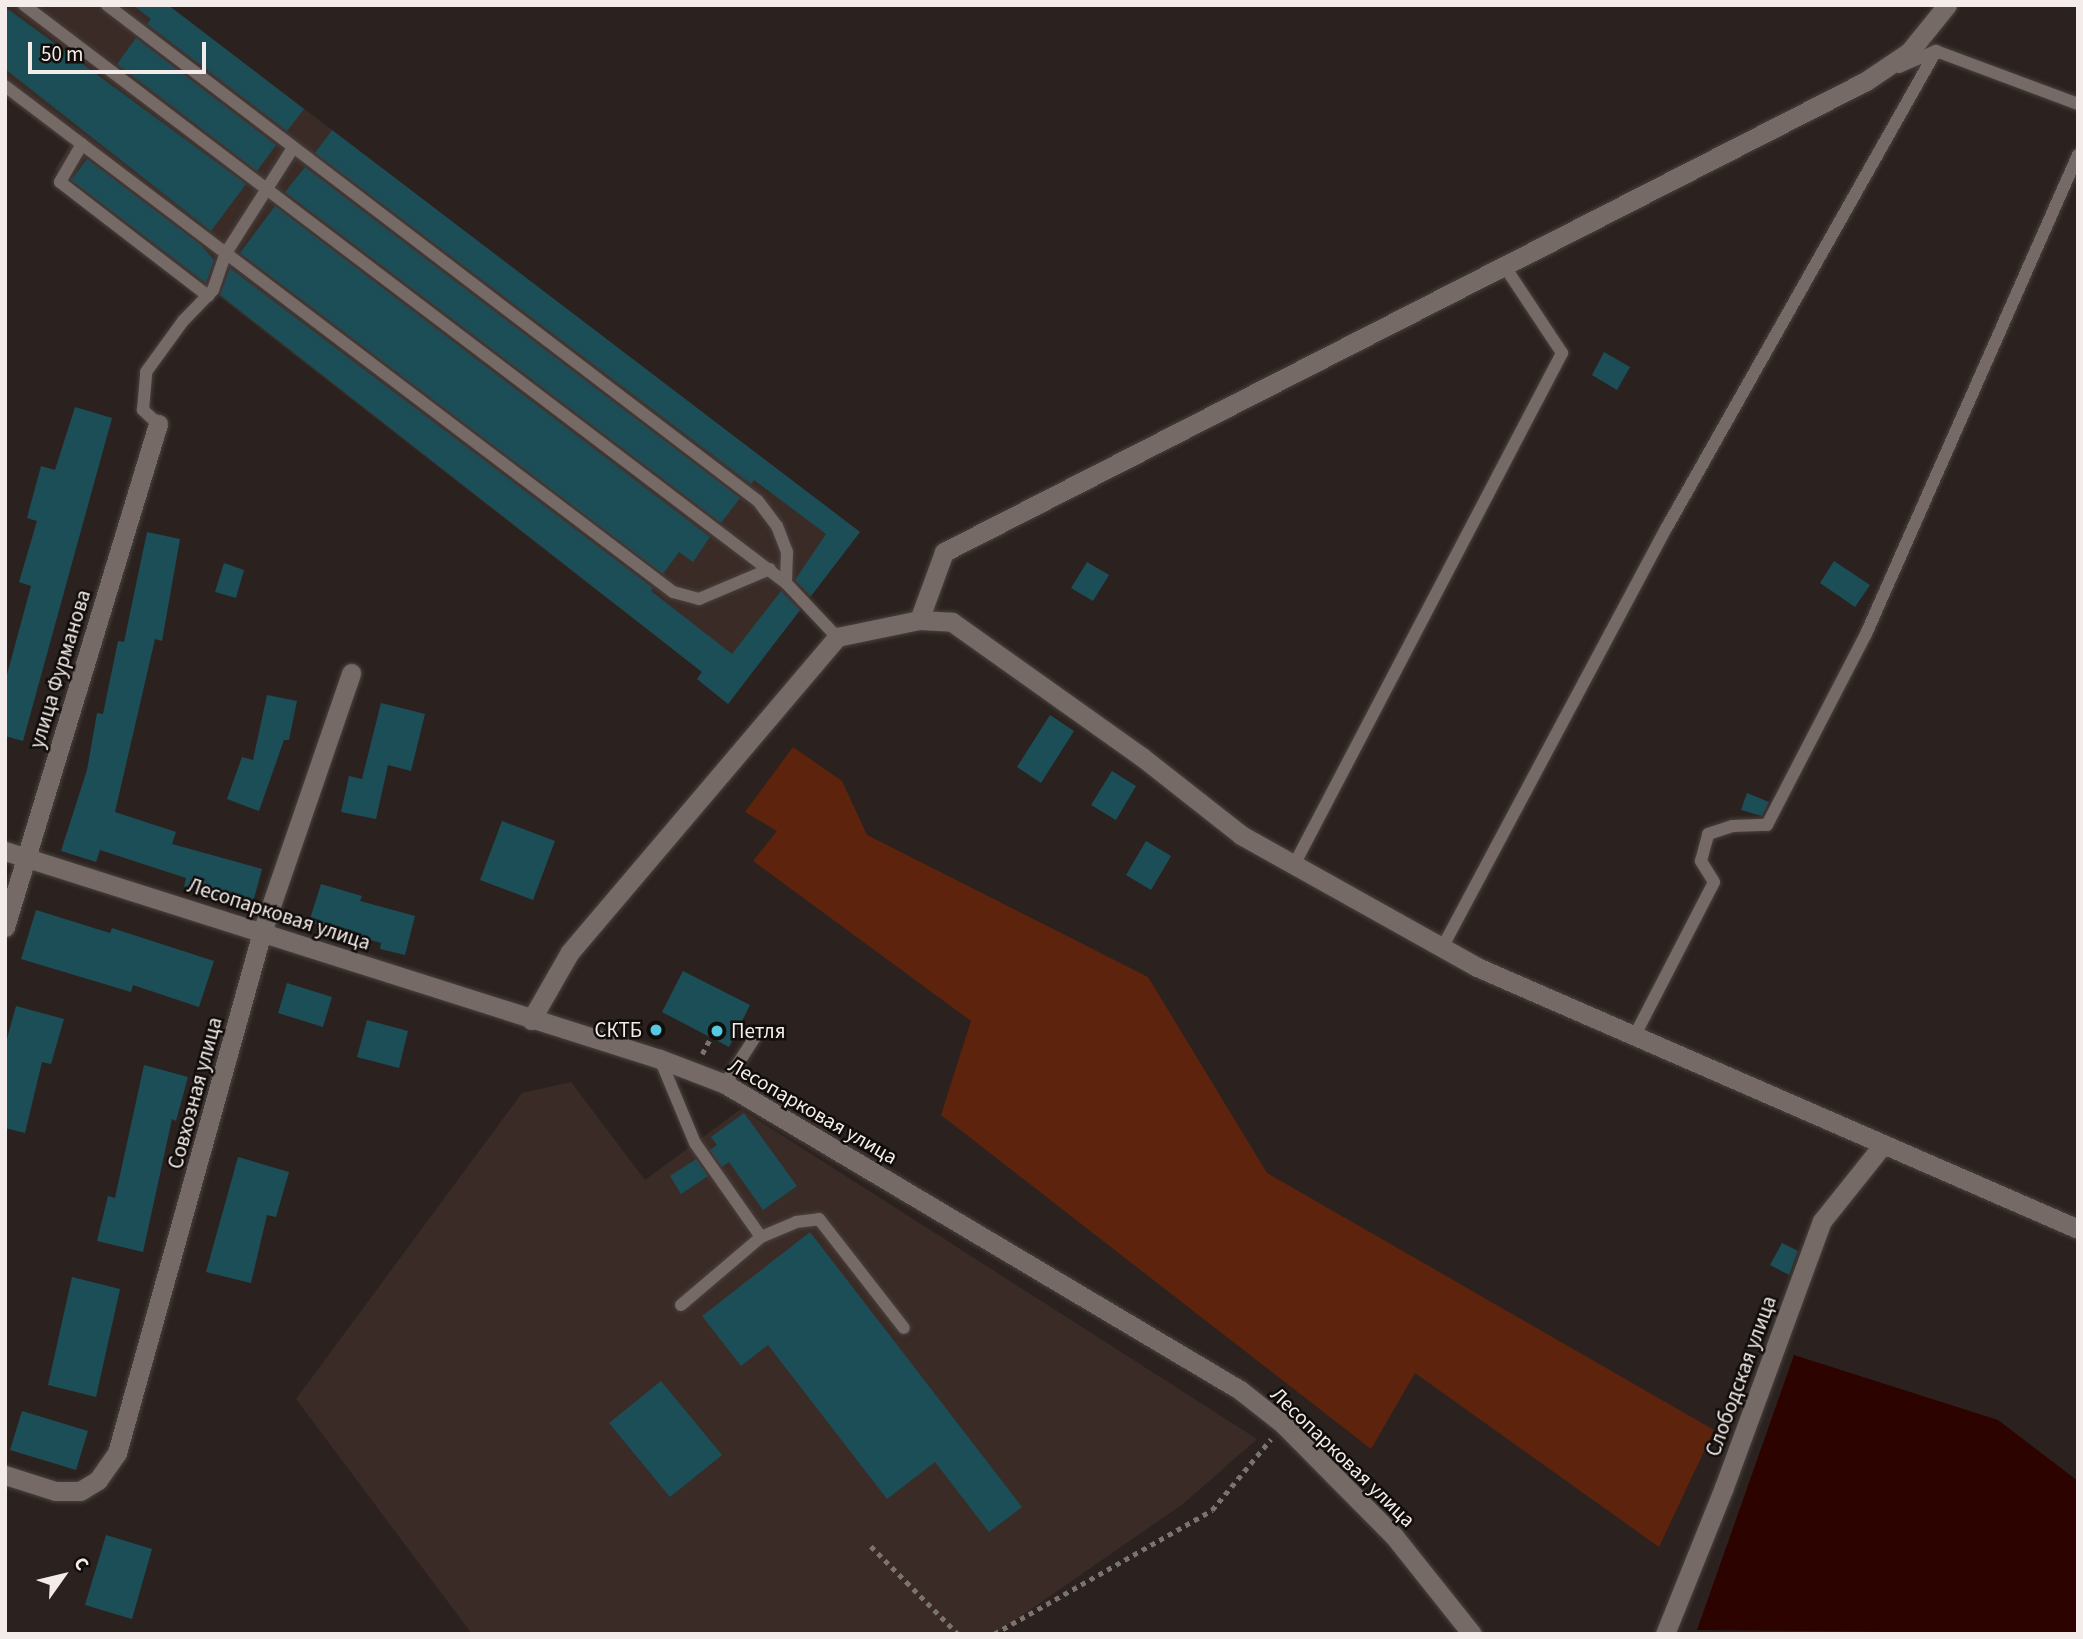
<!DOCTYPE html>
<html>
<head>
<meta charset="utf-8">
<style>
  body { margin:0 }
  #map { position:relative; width:2083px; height:1639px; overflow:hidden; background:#2b221f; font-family:"Source Sans 3",sans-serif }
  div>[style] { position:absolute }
  .built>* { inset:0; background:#3a2b26 }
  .green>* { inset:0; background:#5d230c }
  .water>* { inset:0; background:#2d0300 }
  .building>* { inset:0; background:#1c4e58 }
  .path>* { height:4.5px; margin-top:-2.25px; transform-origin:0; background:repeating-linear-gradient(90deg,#7b7370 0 5px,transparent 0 10px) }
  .roads { filter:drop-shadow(0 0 2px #49413f) drop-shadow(0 0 2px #49413f) }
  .service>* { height:12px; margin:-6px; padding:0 6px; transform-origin:6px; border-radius:6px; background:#756a66 }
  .minor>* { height:19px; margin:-9.5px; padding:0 9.5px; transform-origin:9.5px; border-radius:9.5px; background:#756a66 }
  .dots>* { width:19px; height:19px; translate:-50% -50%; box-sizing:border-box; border:4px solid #110d0b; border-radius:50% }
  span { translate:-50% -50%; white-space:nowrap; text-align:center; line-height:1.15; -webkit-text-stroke:5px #110d0b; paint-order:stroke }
  .street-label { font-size:21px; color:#f3ecea }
  .poi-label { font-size:21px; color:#f3ecea }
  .right { translate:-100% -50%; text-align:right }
  .left { translate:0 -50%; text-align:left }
  .frame { position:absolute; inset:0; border:7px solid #f3ecea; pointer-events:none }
  .north { position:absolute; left:28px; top:1541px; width:70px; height:70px; -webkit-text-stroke:5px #110d0b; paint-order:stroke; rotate:56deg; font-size:19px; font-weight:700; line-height:28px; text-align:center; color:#f3ecea }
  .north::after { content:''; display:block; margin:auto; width:24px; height:32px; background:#f3ecea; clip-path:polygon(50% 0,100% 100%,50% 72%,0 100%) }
  .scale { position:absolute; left:28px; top:42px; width:178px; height:32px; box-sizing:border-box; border:4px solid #f3ecea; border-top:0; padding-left:9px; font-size:21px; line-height:24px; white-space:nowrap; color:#f3ecea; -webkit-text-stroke:5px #110d0b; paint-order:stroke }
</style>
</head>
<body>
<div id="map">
  <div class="built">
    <i style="clip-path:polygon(5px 5px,168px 5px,860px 532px,728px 704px,697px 679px,702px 672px,55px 169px,70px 145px,5px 97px)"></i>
    <i style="clip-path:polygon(571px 1082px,645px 1180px,741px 1109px,1257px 1439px,1183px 1504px,995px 1634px,472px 1634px,296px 1399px,522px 1093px)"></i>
  </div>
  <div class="green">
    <i style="clip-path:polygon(793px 747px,842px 781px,867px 835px,1148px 977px,1267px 1173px,1714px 1430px,1659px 1547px,1415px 1373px,1371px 1449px,941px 1115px,971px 1021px,753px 861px,777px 831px,745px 812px)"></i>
  </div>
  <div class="water">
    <i style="clip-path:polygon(1794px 1355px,1998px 1420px,2078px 1481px,2078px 1634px,1697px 1630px)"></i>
  </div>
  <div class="building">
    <i style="clip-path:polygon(133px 5px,168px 5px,304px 109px,287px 131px,147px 24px,151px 19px)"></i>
    <i style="clip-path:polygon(5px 7px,246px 184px,211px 231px,5px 69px)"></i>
    <i style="clip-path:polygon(136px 38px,276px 145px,257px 171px,117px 64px)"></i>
    <i style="clip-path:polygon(332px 130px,860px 532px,811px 596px,795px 580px,826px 534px,754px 480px,751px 484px,315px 153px)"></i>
    <i style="clip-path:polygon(87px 159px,201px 245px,214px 260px,206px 283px,71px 180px)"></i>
    <i style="clip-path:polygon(305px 167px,740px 498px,721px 523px,285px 192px)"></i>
    <i style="clip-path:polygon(275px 206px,710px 537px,693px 562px,679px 552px,663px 574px,240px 253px)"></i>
    <i style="clip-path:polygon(230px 268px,653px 588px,651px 591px,732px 654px,781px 591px,800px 610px,728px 704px,697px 679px,702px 672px,220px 295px)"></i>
    <i style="clip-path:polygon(1604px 352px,1630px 367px,1617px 390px,1592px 375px)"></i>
    <i style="clip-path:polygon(75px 407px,112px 418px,23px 741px,5px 736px,5px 682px,31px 586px,19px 582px,37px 521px,27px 518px,41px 466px,55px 470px)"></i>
    <i style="clip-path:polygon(147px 532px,180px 539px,162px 641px,155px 639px,115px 812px,176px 832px,172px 844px,262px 869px,252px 906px,184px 887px,186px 878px,100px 850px,96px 862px,61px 851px,87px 770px,97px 713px,103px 714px,118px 641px,124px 642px)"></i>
    <i style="clip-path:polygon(1834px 561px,1870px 585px,1855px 607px,1820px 583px)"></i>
    <i style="clip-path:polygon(1087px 562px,1109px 575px,1093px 601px,1071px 588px)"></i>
    <i style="clip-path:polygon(224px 563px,244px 570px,236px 598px,215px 592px)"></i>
    <i style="clip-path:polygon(267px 695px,297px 701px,289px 740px,284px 740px,259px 811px,227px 799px,242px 757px,253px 760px)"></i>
    <i style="clip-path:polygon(381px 703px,425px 714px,411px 771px,388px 765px,376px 819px,341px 812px,349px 776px,362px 779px)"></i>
    <i style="clip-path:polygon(1050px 715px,1074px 731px,1041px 783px,1017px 767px)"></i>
    <i style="clip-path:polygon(1112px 771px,1136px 786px,1116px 820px,1091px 805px)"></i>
    <i style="clip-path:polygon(1747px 793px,1769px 802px,1762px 816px,1741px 810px)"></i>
    <i style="clip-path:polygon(502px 821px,555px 841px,533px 900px,480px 880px)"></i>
    <i style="clip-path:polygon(1146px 841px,1171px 856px,1151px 890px,1126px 875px)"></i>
    <i style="clip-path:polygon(321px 884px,362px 896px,360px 901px,415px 916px,405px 955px,380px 949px,381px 943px,309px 922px)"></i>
    <i style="clip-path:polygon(36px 910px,110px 933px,112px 928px,214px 961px,199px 1007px,133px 985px,131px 992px,21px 959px)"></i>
    <i style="clip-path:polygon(683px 971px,750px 1005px,729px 1047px,662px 1012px)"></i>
    <i style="clip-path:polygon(287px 983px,332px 997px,323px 1027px,278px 1013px)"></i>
    <i style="clip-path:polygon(16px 1006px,64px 1019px,51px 1064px,42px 1062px,25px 1133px,5px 1128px,5px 1046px)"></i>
    <i style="clip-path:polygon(367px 1020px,408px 1031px,399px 1068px,357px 1057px)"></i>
    <i style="clip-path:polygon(144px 1065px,188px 1077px,176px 1121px,172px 1119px,143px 1252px,97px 1241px,108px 1196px,115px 1198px)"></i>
    <i style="clip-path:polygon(744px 1113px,797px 1186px,763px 1210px,729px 1162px,722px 1167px,710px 1150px,717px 1145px,711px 1137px)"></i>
    <i style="clip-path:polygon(238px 1157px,289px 1172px,276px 1217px,267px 1215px,251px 1283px,206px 1272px)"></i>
    <i style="clip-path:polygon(696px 1159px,708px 1176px,681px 1194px,670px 1176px)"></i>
    <i style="clip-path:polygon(810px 1232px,1022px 1507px,989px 1532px,935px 1462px,887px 1499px,768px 1345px,741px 1366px,702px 1316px)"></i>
    <i style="clip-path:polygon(1782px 1243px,1798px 1251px,1789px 1275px,1770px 1265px)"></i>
    <i style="clip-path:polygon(72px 1277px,120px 1289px,96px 1397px,48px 1385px)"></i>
    <i style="clip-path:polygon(661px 1381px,722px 1455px,670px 1497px,609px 1423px)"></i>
    <i style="clip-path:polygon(22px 1411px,88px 1431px,76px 1470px,10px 1450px)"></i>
    <i style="clip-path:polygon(106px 1535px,152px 1549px,132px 1619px,85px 1605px)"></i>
  </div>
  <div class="path">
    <i style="left:702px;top:1054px;width:19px;rotate:-62deg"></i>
    <i style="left:871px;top:1546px;width:124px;rotate:45.3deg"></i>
    <i style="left:994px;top:1634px;width:251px;rotate:-29.6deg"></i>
    <i style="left:1212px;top:1510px;width:92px;rotate:-50.3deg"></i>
  </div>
  <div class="roads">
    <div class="service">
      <i style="left:24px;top:5px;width:956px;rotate:37.18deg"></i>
      <i style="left:107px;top:5px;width:818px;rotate:37.3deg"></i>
      <i style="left:758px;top:501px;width:31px;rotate:53deg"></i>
      <i style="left:777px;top:526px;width:28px;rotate:69deg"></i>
      <i style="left:787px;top:552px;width:31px;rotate:92deg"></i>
      <i style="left:786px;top:583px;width:74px;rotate:46.6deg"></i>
      <i style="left:1899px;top:67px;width:40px;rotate:-23.4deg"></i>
      <i style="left:1936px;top:51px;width:152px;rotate:20.5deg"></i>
      <i style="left:5px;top:86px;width:838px;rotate:37.14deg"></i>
      <i style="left:673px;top:592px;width:27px;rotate:15deg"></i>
      <i style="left:699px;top:599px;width:77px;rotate:-22.9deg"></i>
      <i style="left:82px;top:144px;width:44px;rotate:120.1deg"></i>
      <i style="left:60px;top:182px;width:187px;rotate:37.6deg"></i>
      <i style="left:158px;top:424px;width:21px;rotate:-137deg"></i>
      <i style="left:143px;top:410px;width:38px;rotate:-85deg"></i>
      <i style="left:146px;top:372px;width:63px;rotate:-54deg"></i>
      <i style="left:183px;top:321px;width:43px;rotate:-45.9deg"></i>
      <i style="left:213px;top:290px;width:39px;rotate:-71deg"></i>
      <i style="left:226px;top:253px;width:125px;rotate:-57.5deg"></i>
      <i style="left:1294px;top:865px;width:578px;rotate:-62.37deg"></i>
      <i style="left:1562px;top:353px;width:103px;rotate:-123.5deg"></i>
      <i style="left:1442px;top:948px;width:477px;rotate:-61.9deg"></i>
      <i style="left:1667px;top:527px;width:547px;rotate:-60.53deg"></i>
      <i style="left:1634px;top:1037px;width:174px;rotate:-62.7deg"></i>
      <i style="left:1714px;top:882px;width:25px;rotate:-122deg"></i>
      <i style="left:1701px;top:861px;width:28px;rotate:-75deg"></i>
      <i style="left:1708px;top:834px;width:25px;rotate:-18deg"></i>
      <i style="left:1732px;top:826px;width:35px;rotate:-2deg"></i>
      <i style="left:1767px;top:825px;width:215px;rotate:-62.6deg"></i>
      <i style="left:1866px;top:634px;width:524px;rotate:-66.13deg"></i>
      <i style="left:660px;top:1059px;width:91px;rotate:67.4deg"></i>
      <i style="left:695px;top:1143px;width:115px;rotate:54.9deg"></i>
      <i style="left:761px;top:1237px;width:105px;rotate:139.6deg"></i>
      <i style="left:725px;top:1084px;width:59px;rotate:-57.4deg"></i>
      <i style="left:761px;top:1237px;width:38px;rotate:-23deg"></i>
      <i style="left:796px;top:1222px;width:23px;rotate:-7deg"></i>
      <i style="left:819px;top:1219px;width:138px;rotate:52.1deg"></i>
    </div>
    <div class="minor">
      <i style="left:919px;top:620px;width:72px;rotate:-69.8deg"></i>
      <i style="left:944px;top:552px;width:1035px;rotate:-27.06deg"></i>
      <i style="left:1866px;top:81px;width:52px;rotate:-34deg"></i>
      <i style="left:1909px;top:52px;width:60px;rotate:-51deg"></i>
      <i style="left:5px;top:851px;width:687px;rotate:17.62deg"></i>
      <i style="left:660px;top:1059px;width:70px;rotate:21deg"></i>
      <i style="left:725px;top:1084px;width:599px;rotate:30.72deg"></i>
      <i style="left:1240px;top:1390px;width:55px;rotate:38.3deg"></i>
      <i style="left:1283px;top:1424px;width:158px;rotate:45.3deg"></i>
      <i style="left:1394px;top:1536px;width:125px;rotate:51.5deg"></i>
      <i style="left:5px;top:927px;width:526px;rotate:-73.08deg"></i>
      <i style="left:531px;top:1020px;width:78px;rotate:-60.2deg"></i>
      <i style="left:570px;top:952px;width:413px;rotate:-49.7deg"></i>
      <i style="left:837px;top:637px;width:84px;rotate:-11.7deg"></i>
      <i style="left:919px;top:620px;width:33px;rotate:3deg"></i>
      <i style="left:952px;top:622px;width:233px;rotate:35.4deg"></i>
      <i style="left:1142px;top:757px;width:126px;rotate:38.2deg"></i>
      <i style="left:1241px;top:835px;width:270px;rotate:29.2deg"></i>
      <i style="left:1477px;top:967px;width:656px;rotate:23.55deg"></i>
      <i style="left:5px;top:1475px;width:52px;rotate:17.7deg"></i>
      <i style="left:55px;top:1491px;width:25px"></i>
      <i style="left:80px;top:1491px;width:21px;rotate:-31deg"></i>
      <i style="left:98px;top:1480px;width:33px;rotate:-55deg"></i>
      <i style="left:117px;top:1453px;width:541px;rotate:-74.45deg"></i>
      <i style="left:262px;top:932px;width:274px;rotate:-71deg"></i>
      <i style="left:1665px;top:1634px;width:158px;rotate:-68.1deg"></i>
      <i style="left:1724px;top:1487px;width:283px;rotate:-69.8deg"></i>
      <i style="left:1822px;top:1221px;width:95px;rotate:-51.4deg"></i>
    </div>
  </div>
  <div class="dots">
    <i style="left:656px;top:1030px;background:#56c9e1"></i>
    <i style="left:717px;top:1031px;background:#56c9e1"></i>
  </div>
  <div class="street-label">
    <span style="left:60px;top:669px;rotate:-73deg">улица Фурманова</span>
    <span style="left:279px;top:914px;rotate:18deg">Лесопарковая улица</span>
    <span style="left:195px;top:1093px;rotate:-75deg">Совхозная улица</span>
    <span style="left:813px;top:1111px;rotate:30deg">Лесопарковая улица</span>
    <span style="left:1741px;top:1376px;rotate:-70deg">Слободская улица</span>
    <span style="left:1343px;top:1457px;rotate:44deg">Лесопарковая улица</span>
  </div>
  <div class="poi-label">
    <span class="right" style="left:642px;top:1030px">СКТБ</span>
    <span class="left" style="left:731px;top:1031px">Петля</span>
  </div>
  <div class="frame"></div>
  <div class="north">С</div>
  <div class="scale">50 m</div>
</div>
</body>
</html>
